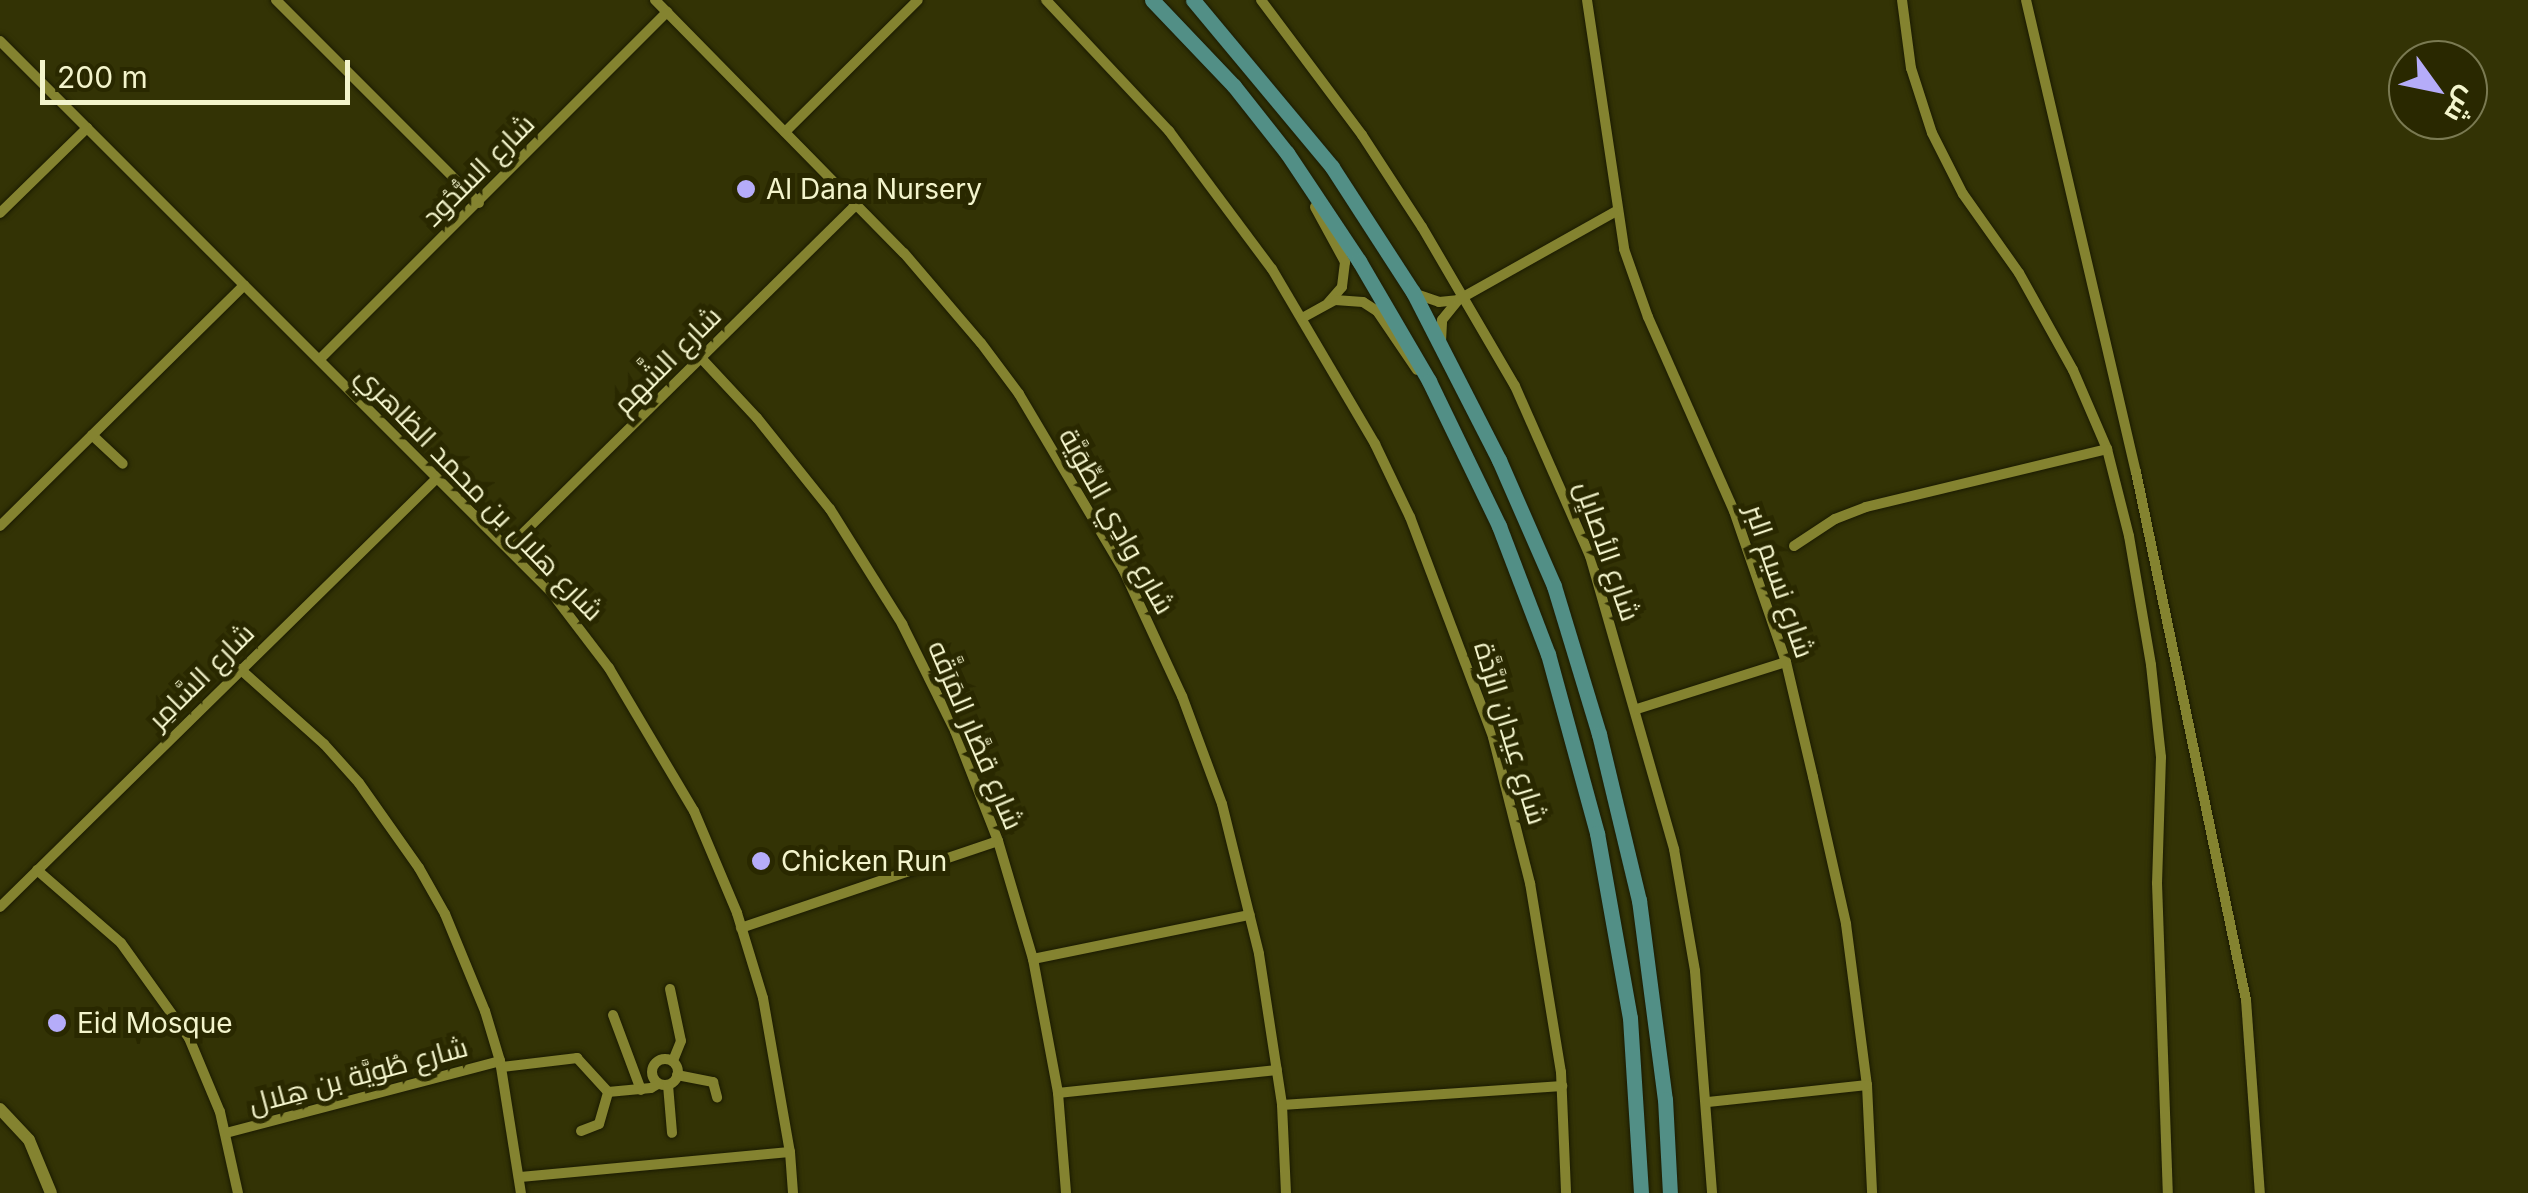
<!DOCTYPE html>
<html>
<head>
<meta charset="utf-8">
<style>
  body { margin:0 }
  #map { position:relative; width:2528px; height:1193px; overflow:hidden; background:#333305; font-family:Inter,Cairo,sans-serif }
  div>[style] { position:absolute }
  .roads { filter:drop-shadow(0 0 2px #1a1a02) drop-shadow(0 0 2px #1a1a02) }
  .minor>* { height:10px; margin:-5px; padding:0 5px; transform-origin:5px; border-radius:5px; background:#848330 }
  .minor>.ring { margin:-5px; padding:0; box-sizing:content-box; background:none; border:10px solid #848330; border-radius:50% }
  .tertiary>* { height:12px; margin:-6px; padding:0 6px; transform-origin:6px; border-radius:6px; background:#848330 }
  .primary>* { height:15px; margin:-7.5px; padding:0 7.5px; transform-origin:7.5px; border-radius:7.5px; background:#528f86 }
  .dots>* { width:28px; height:28px; translate:-50% -50%; box-sizing:border-box; border:5px solid #292800; border-radius:50% }
  span { translate:-50% -50%; white-space:nowrap; text-align:center; line-height:1.15; -webkit-text-stroke:10px #292800; paint-order:stroke }
  .street-label { font-size:28px; color:#f3f4cc }
  .poi-label { font-size:28px; color:#f3f4cc }
  .left { translate:0 -50%; text-align:left }
  .north { position:absolute; left:2388px; top:40px; width:100px; height:100px; box-sizing:border-box; background:#292800; border:2px solid #7a7a52; border-radius:50%; rotate:123deg; font-size:28px; font-weight:700; line-height:40px; text-align:center; color:#f3f4cc }
  .north::after { content:''; display:block; margin:auto; width:35px; height:45px; background:#b5acf9; clip-path:polygon(50% 0,100% 100%,50% 72%,0 100%) }
  .scale { position:absolute; left:40px; top:60px; width:310px; height:45px; box-sizing:border-box; border:5px solid #f3f4cc; border-top:0; padding-left:12px; font-size:30px; line-height:35px; white-space:nowrap; color:#f3f4cc; -webkit-text-stroke:8px #292800; paint-order:stroke }
</style>
</head>
<body>
<div id="map">
  <div class="roads">
    <div class="minor">
      <i style="left:276px;top:0;width:287px;rotate:45deg"></i>
      <i style="left:655px;top:0;width:355px;rotate:45.5deg"></i>
      <i style="left:904px;top:253px;width:118px;rotate:49.5deg"></i>
      <i style="left:981px;top:343px;width:64px;rotate:53.3deg"></i>
      <i style="left:1019px;top:394px;width:204px;rotate:59.3deg"></i>
      <i style="left:1123px;top:569px;width:140px;rotate:65.1deg"></i>
      <i style="left:1182px;top:696px;width:115px;rotate:69.7deg"></i>
      <i style="left:1222px;top:804px;width:154px;rotate:76.1deg"></i>
      <i style="left:1259px;top:954px;width:153px;rotate:81.3deg"></i>
      <i style="left:1282px;top:1105px;width:88px;rotate:87.4deg"></i>
      <i style="left:1046px;top:0;width:180px;rotate:46.8deg"></i>
      <i style="left:1169px;top:131px;width:172px;rotate:53.3deg"></i>
      <i style="left:1272px;top:269px;width:203px;rotate:59.5deg"></i>
      <i style="left:1375px;top:444px;width:81px;rotate:64.4deg"></i>
      <i style="left:1410px;top:517px;width:235px;rotate:69.3deg"></i>
      <i style="left:1493px;top:737px;width:151px;rotate:75.8deg"></i>
      <i style="left:1530px;top:883px;width:192px;rotate:80.7deg"></i>
      <i style="left:1561px;top:1072px;width:121px;rotate:87.6deg"></i>
      <i style="left:1261px;top:0;width:169px;rotate:53.2deg"></i>
      <i style="left:1362px;top:135px;width:110px;rotate:56.9deg"></i>
      <i style="left:1422px;top:227px;width:184px;rotate:59.7deg"></i>
      <i style="left:1515px;top:386px;width:186px;rotate:66.2deg"></i>
      <i style="left:1590px;top:556px;width:305px;rotate:74deg"></i>
      <i style="left:1674px;top:849px;width:124px;rotate:80.2deg"></i>
      <i style="left:1695px;top:971px;width:223px;rotate:85.6deg"></i>
      <i style="left:1587px;top:0;width:252px;rotate:81.5deg"></i>
      <i style="left:1624px;top:249px;width:72px;rotate:70.6deg"></i>
      <i style="left:1648px;top:317px;width:212px;rotate:66.1deg"></i>
      <i style="left:1734px;top:511px;width:160px;rotate:71deg"></i>
      <i style="left:1786px;top:662px;width:118px;rotate:76.8deg"></i>
      <i style="left:1813px;top:777px;width:151px;rotate:77.3deg"></i>
      <i style="left:1846px;top:924px;width:162px;rotate:82.6deg"></i>
      <i style="left:1867px;top:1085px;width:108px;rotate:87.3deg"></i>
      <i style="left:1902px;top:0;width:69px;rotate:82.5deg"></i>
      <i style="left:1911px;top:68px;width:68px;rotate:72.1deg"></i>
      <i style="left:1932px;top:133px;width:68px;rotate:63.1deg"></i>
      <i style="left:1963px;top:194px;width:97px;rotate:54.7deg"></i>
      <i style="left:2019px;top:273px;width:111px;rotate:60.9deg"></i>
      <i style="left:2073px;top:370px;width:86px;rotate:66.7deg"></i>
      <i style="left:2107px;top:449px;width:90px;rotate:75.8deg"></i>
      <i style="left:2129px;top:536px;width:131px;rotate:80.3deg"></i>
      <i style="left:2151px;top:665px;width:93px;rotate:83.8deg"></i>
      <i style="left:2161px;top:757px;width:126px;rotate:91.8deg"></i>
      <i style="left:2157px;top:883px;width:310px;rotate:88deg"></i>
      <i style="left:2026px;top:0;width:485px;rotate:76.9deg"></i>
      <i style="left:2136px;top:472px;width:539px;rotate:78.23deg"></i>
      <i style="left:2246px;top:1000px;width:194px;rotate:85.9deg"></i>
      <i style="left:0;top:41px;width:779px;rotate:45deg"></i>
      <i style="left:551px;top:592px;width:96px;rotate:52.7deg"></i>
      <i style="left:609px;top:668px;width:166px;rotate:59.3deg"></i>
      <i style="left:694px;top:811px;width:111px;rotate:67.1deg"></i>
      <i style="left:737px;top:913px;width:89px;rotate:73deg"></i>
      <i style="left:763px;top:998px;width:156px;rotate:80.1deg"></i>
      <i style="left:790px;top:1152px;width:41px;rotate:85.8deg"></i>
      <i style="left:785px;top:132px;width:187px;rotate:-44.8deg"></i>
      <i style="left:1315px;top:207px;width:63px;rotate:61.4deg"></i>
      <i style="left:1345px;top:262px;width:25px;rotate:97deg"></i>
      <i style="left:1342px;top:287px;width:21px;rotate:131deg"></i>
      <i style="left:0;top:213px;width:122px;rotate:-44.3deg"></i>
      <i style="left:1416px;top:294px;width:24px;rotate:19deg"></i>
      <i style="left:1439px;top:302px;width:18px;rotate:-6deg"></i>
      <i style="left:1304px;top:317px;width:35px;rotate:-29deg"></i>
      <i style="left:1335px;top:300px;width:28px;rotate:4deg"></i>
      <i style="left:1363px;top:302px;width:17px;rotate:33deg"></i>
      <i style="left:1377px;top:311px;width:71px;rotate:55.9deg"></i>
      <i style="left:1441px;top:342px;width:22px;rotate:-87deg"></i>
      <i style="left:1442px;top:320px;width:26px;rotate:-51deg"></i>
      <i style="left:1458px;top:300px;width:180px;rotate:-29.3deg"></i>
      <i style="left:701px;top:358px;width:82px;rotate:47deg"></i>
      <i style="left:757px;top:418px;width:117px;rotate:51.3deg"></i>
      <i style="left:830px;top:509px;width:136px;rotate:57.9deg"></i>
      <i style="left:902px;top:624px;width:119px;rotate:63.6deg"></i>
      <i style="left:955px;top:731px;width:118px;rotate:68.6deg"></i>
      <i style="left:998px;top:841px;width:123px;rotate:73.5deg"></i>
      <i style="left:1033px;top:959px;width:136px;rotate:79.4deg"></i>
      <i style="left:1058px;top:1093px;width:100px;rotate:85.4deg"></i>
      <i style="left:320px;top:359px;width:491px;rotate:-45deg"></i>
      <i style="left:92px;top:435px;width:42px;rotate:43.1deg"></i>
      <i style="left:0;top:526px;width:343px;rotate:-44.6deg"></i>
      <i style="left:1794px;top:546px;width:49px;rotate:-33.4deg"></i>
      <i style="left:1835px;top:519px;width:33px;rotate:-21deg"></i>
      <i style="left:1866px;top:507px;width:248px;rotate:-13.5deg"></i>
      <i style="left:508px;top:548px;width:490px;rotate:-44.6deg"></i>
      <i style="left:240px;top:669px;width:113px;rotate:41.8deg"></i>
      <i style="left:324px;top:744px;width:52px;rotate:48.1deg"></i>
      <i style="left:359px;top:783px;width:104px;rotate:54.8deg"></i>
      <i style="left:419px;top:868px;width:53px;rotate:60.5deg"></i>
      <i style="left:445px;top:914px;width:105px;rotate:67.6deg"></i>
      <i style="left:485px;top:1011px;width:52px;rotate:73.3deg"></i>
      <i style="left:500px;top:1061px;width:134px;rotate:81deg"></i>
      <i style="left:1637px;top:709px;width:156px;rotate:-17.5deg"></i>
      <i style="left:37px;top:870px;width:111px;rotate:41deg"></i>
      <i style="left:121px;top:943px;width:117px;rotate:54.4deg"></i>
      <i style="left:189px;top:1038px;width:80px;rotate:67.3deg"></i>
      <i style="left:220px;top:1112px;width:83px;rotate:77.5deg"></i>
      <i style="left:0;top:907px;width:612px;rotate:-44.47deg"></i>
      <i style="left:741px;top:928px;width:271px;rotate:-18.7deg"></i>
      <i style="left:1033px;top:959px;width:221px;rotate:-11.5deg"></i>
      <i style="left:670px;top:989px;width:53px;rotate:78.1deg"></i>
      <i style="left:681px;top:1041px;width:22px;rotate:112deg"></i>
      <i style="left:613px;top:1015px;width:80px;rotate:69.5deg"></i>
      <i class="ring" style="left:652px;top:1059px;width:16px;height:16px"></i>
      <i style="left:502px;top:1067px;width:76px;rotate:-6.8deg"></i>
      <i style="left:577px;top:1058px;width:46px;rotate:47.6deg"></i>
      <i style="left:608px;top:1092px;width:43px;rotate:-5.3deg"></i>
      <i style="left:651px;top:1088px;width:8px;rotate:-30deg"></i>
      <i style="left:677px;top:1075px;width:37px;rotate:11deg"></i>
      <i style="left:713px;top:1082px;width:16px;rotate:75deg"></i>
      <i style="left:668px;top:1085px;width:48px;rotate:85.2deg"></i>
      <i style="left:1058px;top:1093px;width:220px;rotate:-6deg"></i>
      <i style="left:1708px;top:1102px;width:160px;rotate:-6.1deg"></i>
      <i style="left:1282px;top:1105px;width:281px;rotate:-3.9deg"></i>
      <i style="left:581px;top:1131px;width:19px;rotate:-21deg"></i>
      <i style="left:599px;top:1124px;width:33px;rotate:-74deg"></i>
      <i style="left:226px;top:1133px;width:283px;rotate:-14.7deg"></i>
      <i style="left:520px;top:1177px;width:271px;rotate:-5.3deg"></i>
    </div>
    <div class="tertiary">
      <i style="left:0;top:1109px;width:42px;rotate:46.9deg"></i>
      <i style="left:29px;top:1140px;width:57px;rotate:67.5deg"></i>
    </div>
    <div class="primary">
      <i style="left:1152px;top:0;width:119px;rotate:46.4deg"></i>
      <i style="left:1234px;top:86px;width:85px;rotate:51.7deg"></i>
      <i style="left:1287px;top:153px;width:130px;rotate:56.3deg"></i>
      <i style="left:1359px;top:261px;width:139px;rotate:59.7deg"></i>
      <i style="left:1429px;top:381px;width:161px;rotate:64.2deg"></i>
      <i style="left:1499px;top:526px;width:137px;rotate:69.1deg"></i>
      <i style="left:1548px;top:654px;width:186px;rotate:74.7deg"></i>
      <i style="left:1597px;top:833px;width:188px;rotate:79.9deg"></i>
      <i style="left:1630px;top:1018px;width:175px;rotate:86.4deg"></i>
      <i style="left:1193px;top:0;width:217px;rotate:50.2deg"></i>
      <i style="left:1332px;top:167px;width:149px;rotate:57.1deg"></i>
      <i style="left:1413px;top:292px;width:189px;rotate:62.9deg"></i>
      <i style="left:1499px;top:460px;width:137px;rotate:66.4deg"></i>
      <i style="left:1554px;top:586px;width:155px;rotate:73.1deg"></i>
      <i style="left:1599px;top:734px;width:171px;rotate:76.5deg"></i>
      <i style="left:1639px;top:900px;width:201px;rotate:82.6deg"></i>
      <i style="left:1665px;top:1099px;width:94px;rotate:87deg"></i>
    </div>
  </div>
  <div class="dots">
    <i style="left:746px;top:189px;background:#b5acf9"></i>
    <i style="left:761px;top:861px;background:#b5acf9"></i>
    <i style="left:57px;top:1023px;background:#b5acf9"></i>
  </div>
  <div class="street-label">
    <span style="left:478px;top:170px;rotate:-45deg">شارع السُّدُود</span>
    <span style="left:667px;top:360px;rotate:-45deg">شارع الشَّهم</span>
    <span style="left:480px;top:493px;rotate:46deg">شارع هلال بن محمد الظاهري</span>
    <span style="left:1117px;top:521px;rotate:61deg">شارع وادِي الطِّوَيَّة</span>
    <span style="left:1608px;top:551px;rotate:71deg">شارع الأصايِل</span>
    <span style="left:1780px;top:581px;rotate:71deg">شارع نسيم البر</span>
    <span style="left:201px;top:676px;rotate:-45deg">شارع السَّامِر</span>
    <span style="left:1511px;top:733px;rotate:73deg">شارع عِيدان الرَّدَّة</span>
    <span style="left:976px;top:735px;rotate:67deg">شارع قصَّار المَرَقَّه</span>
    <span style="left:358px;top:1075px;rotate:-15deg">شارع طُويَّة بن هِلال</span>
  </div>
  <div class="poi-label">
    <span class="left" style="left:766px;top:189px">Al Dana Nursery</span>
    <span class="left" style="left:781px;top:861px">Chicken Run</span>
    <span class="left" style="left:77px;top:1023px">Eid Mosque</span>
  </div>
  <div class="north">ش</div>
  <div class="scale">200 m</div>
</div>
</body>
</html>
